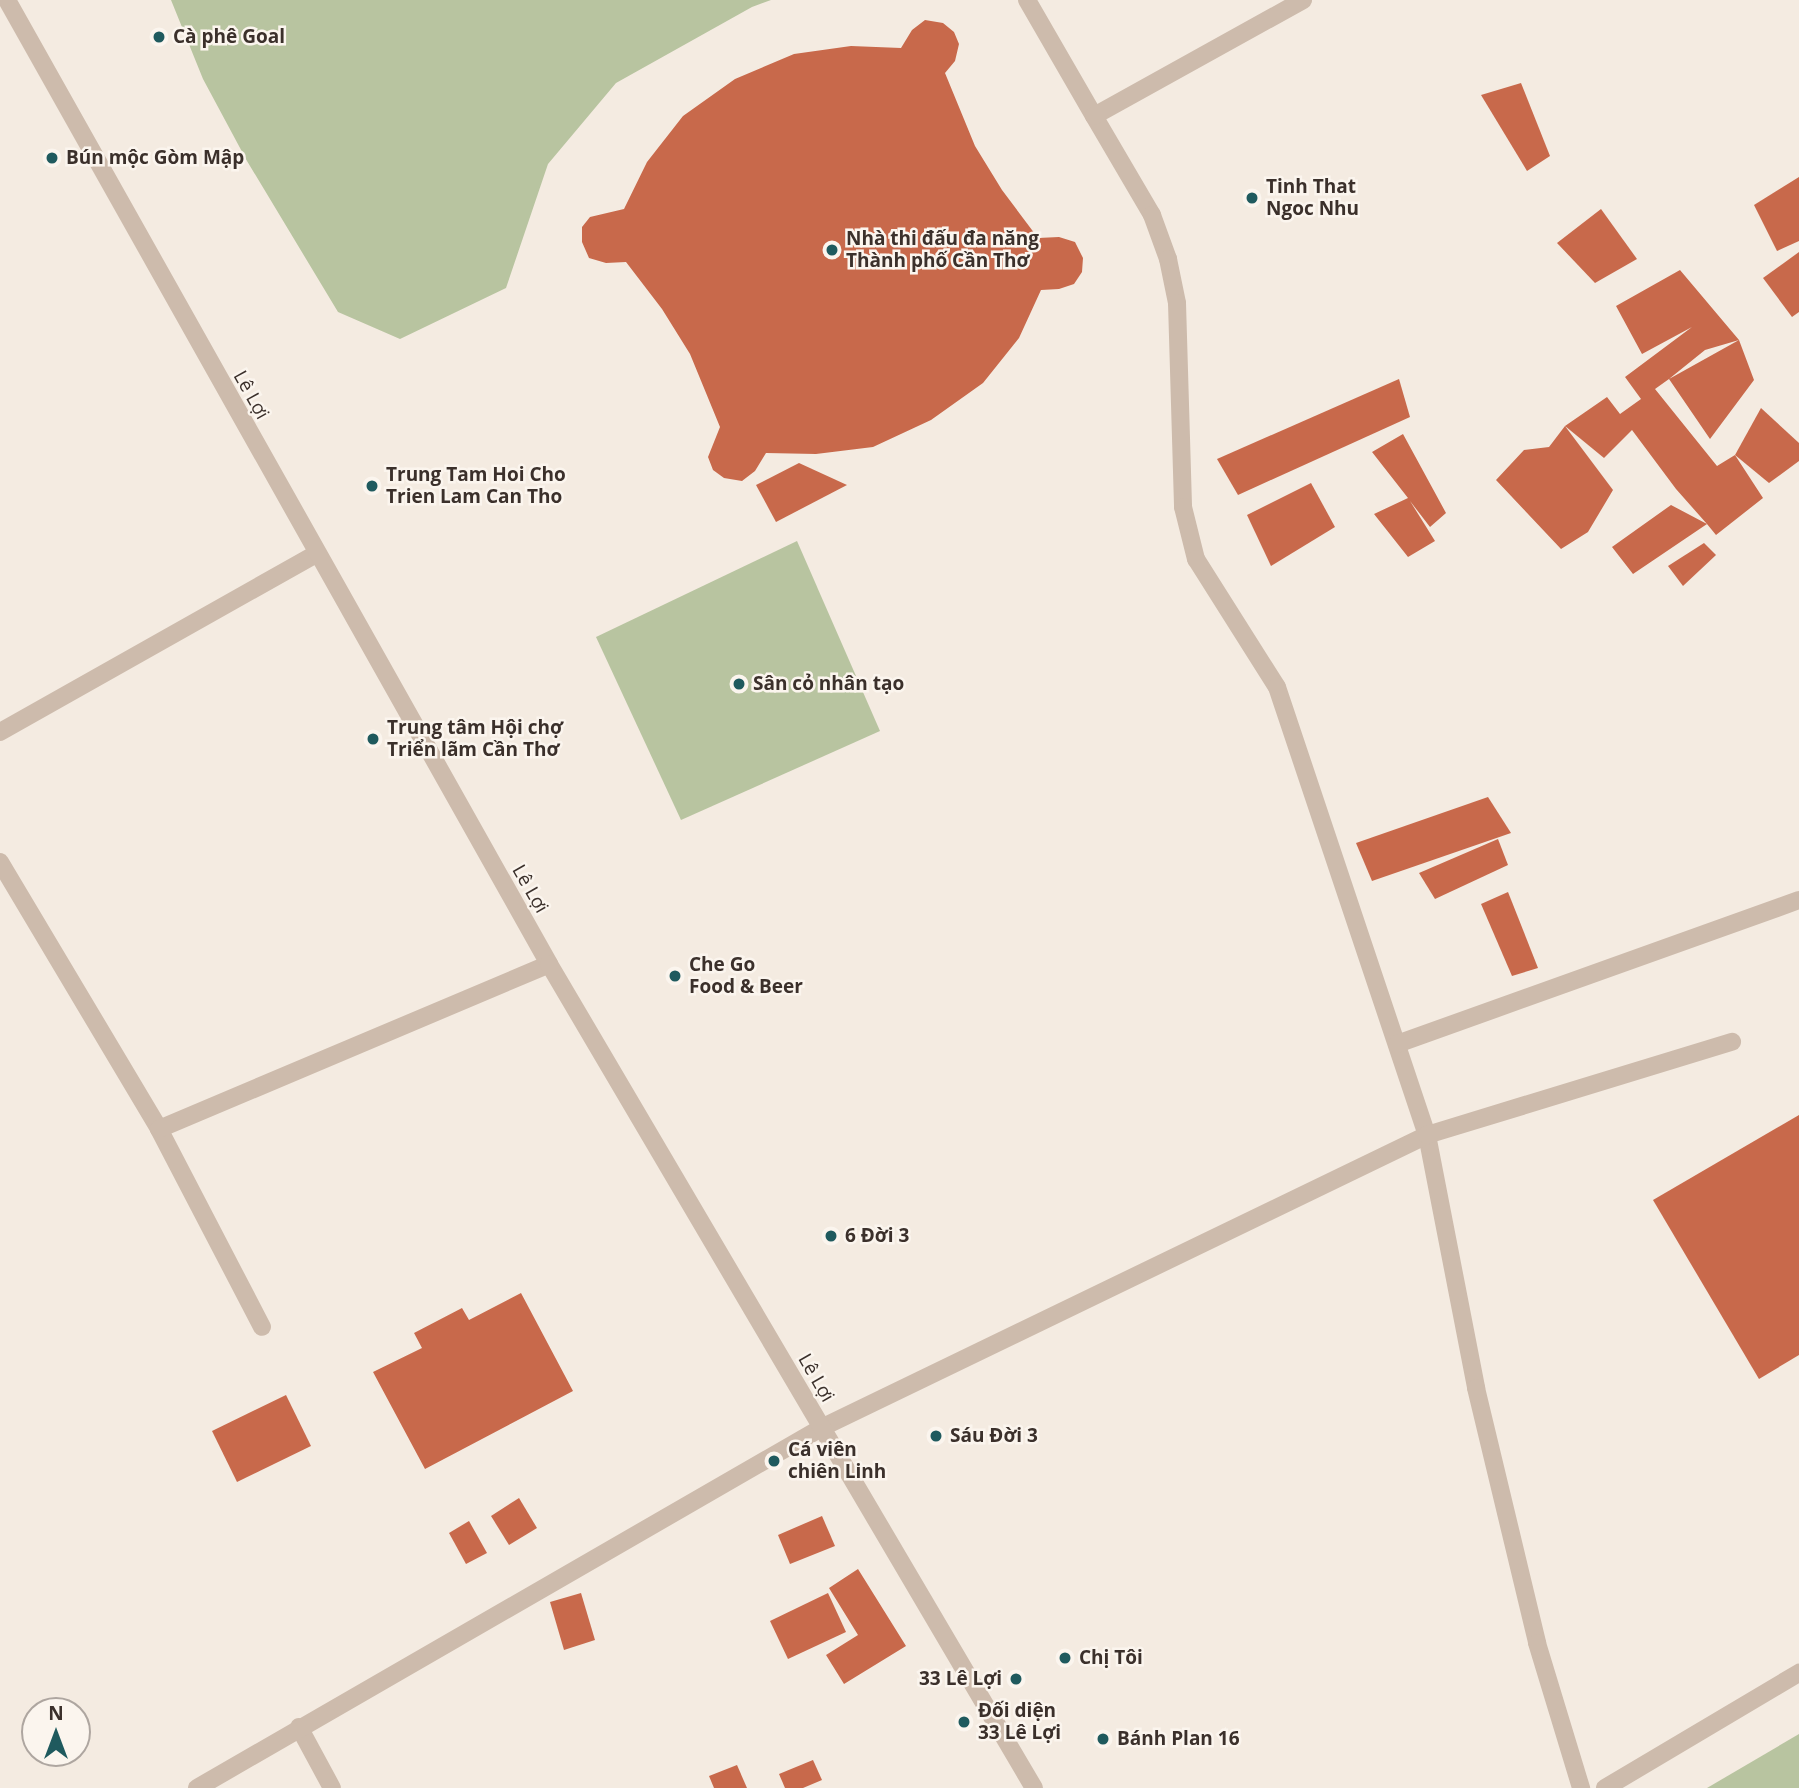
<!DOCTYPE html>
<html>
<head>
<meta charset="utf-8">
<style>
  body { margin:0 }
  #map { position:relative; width:1799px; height:1788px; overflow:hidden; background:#f4ebe1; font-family:"Open Sans",sans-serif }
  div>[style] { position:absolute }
  .green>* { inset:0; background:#b8c4a0 }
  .building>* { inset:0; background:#c8694b }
  .service>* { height:18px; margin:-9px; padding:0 9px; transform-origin:9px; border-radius:9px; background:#cdbbac }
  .minor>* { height:18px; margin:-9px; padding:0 9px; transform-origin:9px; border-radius:9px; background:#cdbbac }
  .tertiary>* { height:18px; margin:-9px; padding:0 9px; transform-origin:9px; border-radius:9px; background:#cdbbac }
  .dots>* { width:19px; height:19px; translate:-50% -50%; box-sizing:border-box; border:4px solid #fbf5ee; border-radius:50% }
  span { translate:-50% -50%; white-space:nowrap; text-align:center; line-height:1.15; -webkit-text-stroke:5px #fbf5ee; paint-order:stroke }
  .poi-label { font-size:19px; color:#3b302b; font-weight:700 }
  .left { translate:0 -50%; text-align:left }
  .right { translate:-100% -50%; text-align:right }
  .street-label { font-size:19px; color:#3b302b }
  .north { position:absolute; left:21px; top:1697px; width:70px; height:70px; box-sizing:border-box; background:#fbf5ee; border:2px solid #aea6a0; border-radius:50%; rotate:0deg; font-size:19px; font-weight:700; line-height:28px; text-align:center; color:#3b302b }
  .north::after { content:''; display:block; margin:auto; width:24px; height:32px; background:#1f5a5e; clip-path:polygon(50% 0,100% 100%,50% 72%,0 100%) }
</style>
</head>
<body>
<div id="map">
  <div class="green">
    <i style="clip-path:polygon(171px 0,771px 0,752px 7px,616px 83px,548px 164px,506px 288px,400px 339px,338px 312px,247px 161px,203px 79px)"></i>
    <i style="clip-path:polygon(797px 541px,880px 731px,681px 820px,596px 637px)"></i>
    <i style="clip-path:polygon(1799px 1734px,1799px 1788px,1707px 1788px)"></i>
  </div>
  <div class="building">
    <i style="clip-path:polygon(925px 20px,943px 23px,954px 32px,959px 44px,955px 61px,945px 73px,975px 146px,1002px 190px,1038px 238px,1059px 237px,1075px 242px,1083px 258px,1082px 272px,1074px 284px,1059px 289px,1041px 290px,1019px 338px,983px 383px,931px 420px,873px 447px,816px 454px,766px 453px,755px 471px,742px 481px,724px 478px,713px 470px,708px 457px,720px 427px,690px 354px,662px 309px,626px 262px,606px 263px,589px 258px,582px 242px,582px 227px,590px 217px,624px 209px,647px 162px,683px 116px,735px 79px,794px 54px,851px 46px,901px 48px,912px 30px)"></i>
    <i style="clip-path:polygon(1521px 83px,1550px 156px,1527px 171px,1481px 95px)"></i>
    <i style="clip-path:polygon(1799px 177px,1799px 241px,1777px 251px,1754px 205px)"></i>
    <i style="clip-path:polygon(1601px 209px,1637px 259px,1595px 283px,1557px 243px)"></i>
    <i style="clip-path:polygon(1799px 252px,1799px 312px,1792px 317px,1763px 278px)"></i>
    <i style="clip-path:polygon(1680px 270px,1739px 340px,1705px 350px,1669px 379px,1739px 340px,1754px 380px,1710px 439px,1669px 379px,1655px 389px,1717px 466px,1735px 455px,1763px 498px,1716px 535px,1707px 524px,1633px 574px,1612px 547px,1671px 505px,1707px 524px,1676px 489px,1632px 430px,1604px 458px,1565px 426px,1613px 490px,1588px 532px,1561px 549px,1496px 480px,1524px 450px,1549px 447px,1565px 426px,1607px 397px,1620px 414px,1641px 399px,1625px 377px,1692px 327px,1642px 354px,1616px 306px)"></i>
    <i style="clip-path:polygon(1399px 379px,1410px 417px,1238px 495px,1217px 459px)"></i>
    <i style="clip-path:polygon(1761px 408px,1799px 443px,1799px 461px,1769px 483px,1735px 455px)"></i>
    <i style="clip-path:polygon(1403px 434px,1446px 513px,1430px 527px,1410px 501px,1435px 541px,1408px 557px,1374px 514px,1408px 498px,1372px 452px)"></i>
    <i style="clip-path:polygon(799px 463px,847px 485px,776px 522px,756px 485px)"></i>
    <i style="clip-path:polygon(1311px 483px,1335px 527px,1271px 566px,1247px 515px)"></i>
    <i style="clip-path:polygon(1704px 543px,1716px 555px,1683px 586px,1668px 566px)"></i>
    <i style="clip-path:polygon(1488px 797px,1511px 833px,1372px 881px,1356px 843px)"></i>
    <i style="clip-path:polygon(1498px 839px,1508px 865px,1435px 899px,1419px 873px)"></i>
    <i style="clip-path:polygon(1508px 892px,1538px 968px,1512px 976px,1481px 904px)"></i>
    <i style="clip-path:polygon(1799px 1115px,1799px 1355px,1759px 1379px,1653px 1200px)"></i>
    <i style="clip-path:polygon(521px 1293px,573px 1391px,425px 1469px,373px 1372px,422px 1348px,414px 1333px,462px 1308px,469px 1320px)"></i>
    <i style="clip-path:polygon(286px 1395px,311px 1446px,237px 1482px,212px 1431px)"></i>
    <i style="clip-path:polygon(519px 1498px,537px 1528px,509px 1545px,491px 1516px)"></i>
    <i style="clip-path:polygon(822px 1516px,835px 1546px,790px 1564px,778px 1535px)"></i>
    <i style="clip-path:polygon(469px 1521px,487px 1553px,466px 1564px,449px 1533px)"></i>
    <i style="clip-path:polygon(858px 1569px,906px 1646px,844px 1684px,826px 1655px,858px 1635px,829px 1588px)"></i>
    <i style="clip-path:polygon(581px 1593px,595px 1640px,564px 1650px,550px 1602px)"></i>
    <i style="clip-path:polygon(828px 1593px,846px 1632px,788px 1659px,770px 1621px)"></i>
    <i style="clip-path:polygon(813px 1760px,822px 1780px,803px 1788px,785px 1788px,779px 1774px)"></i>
    <i style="clip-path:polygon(737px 1765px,747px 1788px,714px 1788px,709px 1776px)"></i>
  </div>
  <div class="service">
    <i style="left:1094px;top:116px;width:115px;rotate:59.6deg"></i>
    <i style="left:1152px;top:215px;width:47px;rotate:70deg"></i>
    <i style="left:1168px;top:259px;width:45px;rotate:78.4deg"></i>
    <i style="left:1177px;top:303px;width:204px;rotate:88.3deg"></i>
    <i style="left:1183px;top:507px;width:54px;rotate:76deg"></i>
    <i style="left:1196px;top:559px;width:151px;rotate:57.7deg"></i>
    <i style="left:1277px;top:687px;width:472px;rotate:71.5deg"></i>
    <i style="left:1427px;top:1135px;width:258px;rotate:79deg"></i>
    <i style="left:1476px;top:1388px;width:262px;rotate:76.5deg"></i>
    <i style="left:1537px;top:1643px;width:152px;rotate:73.1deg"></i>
    <i style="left:0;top:732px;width:363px;rotate:-29.4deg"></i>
    <i style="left:0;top:862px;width:311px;rotate:59.2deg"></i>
    <i style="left:159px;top:1129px;width:223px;rotate:62.5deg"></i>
    <i style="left:1397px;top:1044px;width:427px;rotate:-19.7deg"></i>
    <i style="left:159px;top:1129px;width:423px;rotate:-22.9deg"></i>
    <i style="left:821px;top:1428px;width:673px;rotate:-25.8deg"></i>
    <i style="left:1427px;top:1135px;width:319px;rotate:-17deg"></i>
  </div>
  <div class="minor">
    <i style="left:1027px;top:0;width:134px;rotate:60deg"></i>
    <i style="left:1094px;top:116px;width:239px;rotate:-29deg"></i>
    <i style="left:299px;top:1727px;width:69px;rotate:61.6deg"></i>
    <i style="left:197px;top:1788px;width:720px;rotate:-29.98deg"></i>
    <i style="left:1605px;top:1788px;width:226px;rotate:-30.7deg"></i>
  </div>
  <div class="tertiary">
    <i style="left:7px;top:0;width:1106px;rotate:60.65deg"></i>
    <i style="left:549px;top:964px;width:956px;rotate:59.52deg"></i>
  </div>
  <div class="dots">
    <i style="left:159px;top:37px;background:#1f5a5e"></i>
    <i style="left:52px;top:158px;background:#1f5a5e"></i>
    <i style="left:1252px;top:198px;background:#1f5a5e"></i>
    <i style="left:832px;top:250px;background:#1f5a5e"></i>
    <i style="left:372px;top:486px;background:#1f5a5e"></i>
    <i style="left:739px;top:684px;background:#1f5a5e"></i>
    <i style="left:373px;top:739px;background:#1f5a5e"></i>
    <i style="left:675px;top:976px;background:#1f5a5e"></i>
    <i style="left:831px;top:1236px;background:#1f5a5e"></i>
    <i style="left:936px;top:1436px;background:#1f5a5e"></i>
    <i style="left:774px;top:1461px;background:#1f5a5e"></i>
    <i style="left:1065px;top:1658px;background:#1f5a5e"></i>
    <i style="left:1016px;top:1679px;background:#1f5a5e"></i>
    <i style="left:964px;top:1722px;background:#1f5a5e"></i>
    <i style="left:1103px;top:1739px;background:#1f5a5e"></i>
  </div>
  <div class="poi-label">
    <span class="left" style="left:173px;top:37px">Cà phê Goal</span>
    <span class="left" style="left:66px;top:158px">Bún mộc Gòm Mập</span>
    <span class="left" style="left:1266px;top:198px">Tinh That<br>Ngoc Nhu</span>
    <span class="left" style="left:846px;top:250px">Nhà thi đấu đa năng<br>Thành phố Cần Thơ</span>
    <span class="left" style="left:386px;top:486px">Trung Tam Hoi Cho<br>Trien Lam Can Tho</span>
    <span class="left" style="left:753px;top:684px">Sân cỏ nhân tạo</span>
    <span class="left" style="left:387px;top:739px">Trung tâm Hội chợ<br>Triển lãm Cần Thơ</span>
    <span class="left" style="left:689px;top:976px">Che Go<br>Food &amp; Beer</span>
    <span class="left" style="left:845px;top:1236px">6 Đời 3</span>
    <span class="left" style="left:950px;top:1436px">Sáu Đời 3</span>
    <span class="left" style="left:788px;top:1461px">Cá viên<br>chiên Linh</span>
    <span class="left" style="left:1079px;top:1658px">Chị Tôi</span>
    <span class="right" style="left:1002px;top:1679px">33 Lê Lợi</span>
    <span class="left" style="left:978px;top:1722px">Đối diện<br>33 Lê Lợi</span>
    <span class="left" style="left:1117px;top:1739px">Bánh Plan 16</span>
  </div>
  <div class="street-label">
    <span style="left:251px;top:395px;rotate:61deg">Lê Lợi</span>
    <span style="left:530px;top:889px;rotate:60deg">Lê Lợi</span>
    <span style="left:816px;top:1378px;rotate:60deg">Lê Lợi</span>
  </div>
  <div class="north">N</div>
</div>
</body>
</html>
